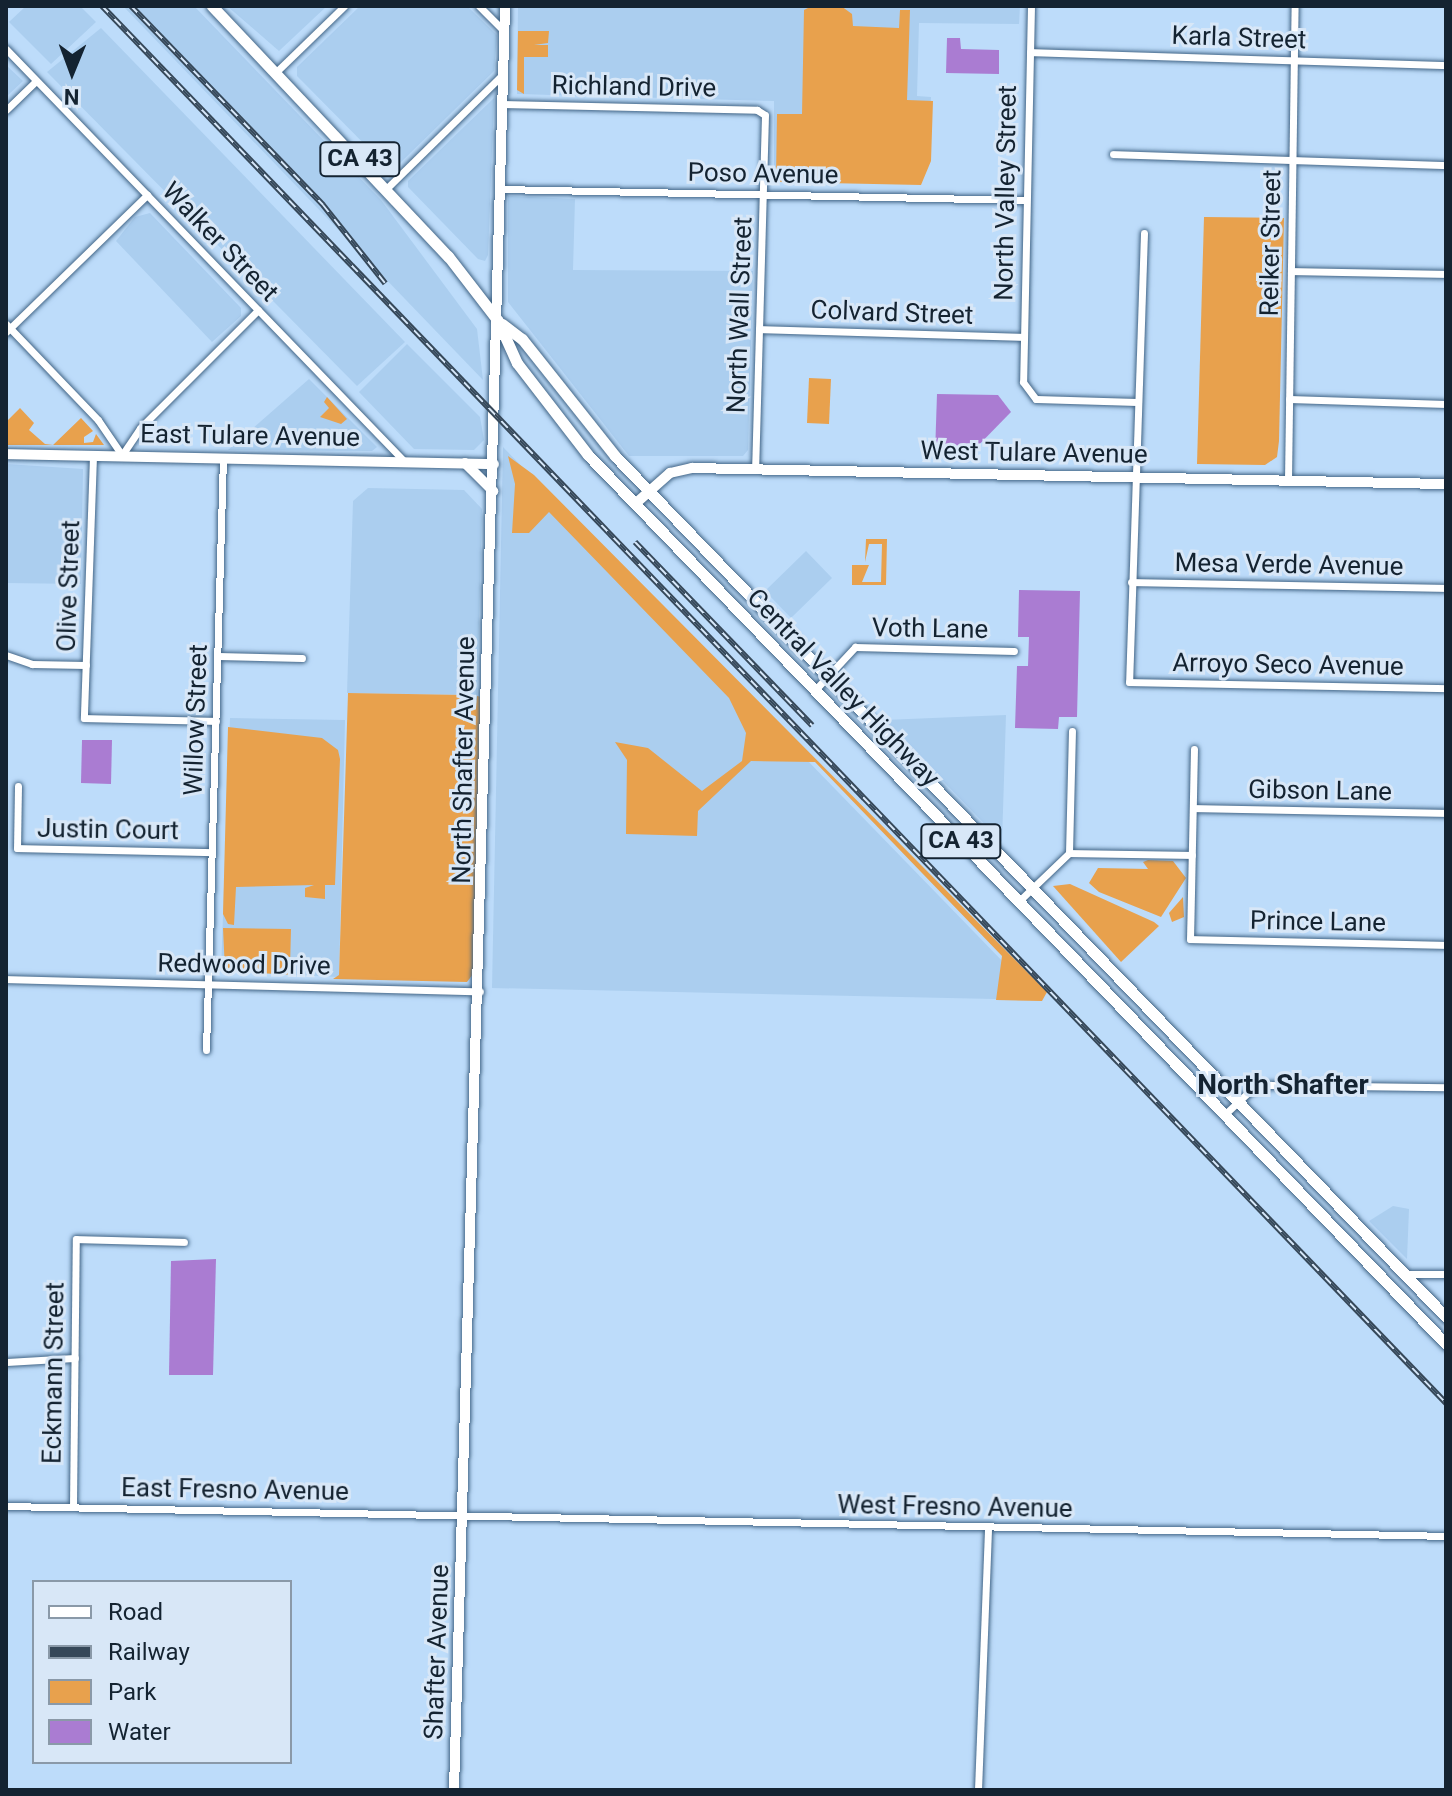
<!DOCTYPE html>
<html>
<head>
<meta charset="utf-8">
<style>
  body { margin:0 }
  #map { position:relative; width:1452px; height:1796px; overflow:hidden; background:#bddcfa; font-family:Roboto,sans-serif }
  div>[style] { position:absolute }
  .built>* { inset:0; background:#abceef }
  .green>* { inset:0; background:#e8a14d }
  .water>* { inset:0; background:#aa7cd2 }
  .roads { filter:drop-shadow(0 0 2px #426586) drop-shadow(0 0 2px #426586) }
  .street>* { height:7px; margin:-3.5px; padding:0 3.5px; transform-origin:3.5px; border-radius:3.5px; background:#fff }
  .secondary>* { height:10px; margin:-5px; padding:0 5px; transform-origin:5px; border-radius:5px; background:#fff }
  .primary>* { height:11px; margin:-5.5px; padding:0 5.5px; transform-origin:5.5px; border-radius:5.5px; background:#fff }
  .rail>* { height:6px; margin-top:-3px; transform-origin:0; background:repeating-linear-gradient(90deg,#d8e7f7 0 9px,#364859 0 18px); box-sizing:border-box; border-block:2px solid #364859 }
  span { translate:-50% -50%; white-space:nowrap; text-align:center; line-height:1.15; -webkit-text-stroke:6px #d8e7f7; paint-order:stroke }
  .shield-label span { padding:2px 6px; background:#d8e7f7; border:2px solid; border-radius:6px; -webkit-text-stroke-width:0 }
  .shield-label { font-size:24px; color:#142331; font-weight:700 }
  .street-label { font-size:26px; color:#142331 }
  .neighbourhood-label { font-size:28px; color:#142331; font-weight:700 }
  .frame { position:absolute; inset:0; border:8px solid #142331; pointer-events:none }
  .legend { position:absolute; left:32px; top:1580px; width:260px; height:184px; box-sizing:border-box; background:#d8e7f7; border:2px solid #8a99a8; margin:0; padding:10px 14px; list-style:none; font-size:24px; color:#142331 }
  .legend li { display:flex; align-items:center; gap:16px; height:40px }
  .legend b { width:40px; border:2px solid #8a99a8 }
  .north { position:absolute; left:32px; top:32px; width:80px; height:80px; -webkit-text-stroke:6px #d8e7f7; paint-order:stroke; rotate:181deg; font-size:22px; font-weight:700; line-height:32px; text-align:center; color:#142331 }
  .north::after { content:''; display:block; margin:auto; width:28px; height:36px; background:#142331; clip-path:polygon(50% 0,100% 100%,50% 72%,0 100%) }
</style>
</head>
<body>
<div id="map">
  <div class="built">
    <i style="clip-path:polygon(26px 6px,80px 6px,96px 22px,51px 64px,9px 22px)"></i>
    <i style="clip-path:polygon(123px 6px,194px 6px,381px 200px,477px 329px,483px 380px)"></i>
    <i style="clip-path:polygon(227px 6px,327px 6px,279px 51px)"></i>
    <i style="clip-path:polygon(360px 6px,467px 6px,497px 35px,494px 71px,397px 166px,387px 167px,297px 76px,297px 67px)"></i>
    <i style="clip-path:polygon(518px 6px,1020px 6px,1019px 24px,919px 23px,917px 96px,931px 97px,928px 158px,921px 183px,774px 181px,774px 101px,517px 94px)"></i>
    <i style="clip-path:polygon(101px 28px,405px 342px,357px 386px,47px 72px)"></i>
    <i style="clip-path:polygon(6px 65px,23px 81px,6px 97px)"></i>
    <i style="clip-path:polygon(494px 98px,488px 255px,485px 261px,478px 259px,408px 187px,408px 181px)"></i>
    <i style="clip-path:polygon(508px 196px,575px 199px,573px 270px,753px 271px,748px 450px,743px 456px,629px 456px,508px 302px)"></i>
    <i style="clip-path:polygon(150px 213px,241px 308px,241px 316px,212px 342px,116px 241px,135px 217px)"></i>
    <i style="clip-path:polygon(407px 344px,480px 417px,484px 440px,474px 450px,414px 449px,359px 392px)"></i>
    <i style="clip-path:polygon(309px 379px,377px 447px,372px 451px,228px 450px)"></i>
    <i style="clip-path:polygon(503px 447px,1040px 1000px,492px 988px)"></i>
    <i style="clip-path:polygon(6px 464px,83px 469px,81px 584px,6px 583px)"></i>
    <i style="clip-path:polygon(368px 488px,464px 490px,482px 509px,477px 695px,347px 693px,353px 501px)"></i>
    <i style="clip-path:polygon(806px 551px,832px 578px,791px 618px,765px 591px)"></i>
    <i style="clip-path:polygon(1006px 715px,1002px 842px,884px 720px)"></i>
    <i style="clip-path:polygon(230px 718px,345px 720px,339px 977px,221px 971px)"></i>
    <i style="clip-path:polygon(1393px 1206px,1409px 1209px,1407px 1259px,1369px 1221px)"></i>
  </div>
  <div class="green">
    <i style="clip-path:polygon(812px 6px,841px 6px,852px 14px,853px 26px,899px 28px,900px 10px,910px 10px,907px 100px,933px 101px,931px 161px,921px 185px,779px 182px,776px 176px,777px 114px,802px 114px,804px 10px)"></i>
    <i style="clip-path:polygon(518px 31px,549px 31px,548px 43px,534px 45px,548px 45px,548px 57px,524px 57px,524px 94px,517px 90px)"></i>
    <i style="clip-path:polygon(1204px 217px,1284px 218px,1279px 441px,1277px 457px,1265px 465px,1197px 464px)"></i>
    <i style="clip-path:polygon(809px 378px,831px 379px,829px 424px,807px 423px)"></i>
    <i style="clip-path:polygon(327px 397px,347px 419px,341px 424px,320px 417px,329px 408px,324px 402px)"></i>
    <i style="clip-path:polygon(20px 408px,34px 423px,29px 430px,45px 444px,53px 445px,81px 418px,93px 431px,84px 437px,84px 443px,93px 442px,96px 434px,104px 445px,6px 445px,6px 422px)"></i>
    <i style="clip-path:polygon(508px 456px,534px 475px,1047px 992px,1042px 1001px,996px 1000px,1002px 956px,815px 762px,751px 761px,698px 811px,697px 836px,626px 834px,627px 760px,615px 742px,648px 748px,702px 791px,742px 761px,746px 733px,729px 698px,549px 512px,529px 533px,512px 533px,515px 484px)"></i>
    <i style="clip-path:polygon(866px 539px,887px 539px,886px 585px,852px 585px,852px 565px,869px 565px,862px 582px,881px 582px,882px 544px,869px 544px,865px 562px)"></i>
    <i style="clip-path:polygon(348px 693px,466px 695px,466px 708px,476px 708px,477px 696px,482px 697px,476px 970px,467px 982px,333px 979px,339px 975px)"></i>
    <i style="clip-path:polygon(228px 727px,322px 738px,338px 750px,340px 759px,335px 885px,325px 885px,325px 899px,305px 897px,305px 888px,314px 885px,236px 887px,234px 925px,228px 924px,223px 914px)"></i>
    <i style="clip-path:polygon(1148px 860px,1173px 861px,1186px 878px,1161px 917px,1099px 892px,1089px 883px,1098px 868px,1148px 869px,1143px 862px)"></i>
    <i style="clip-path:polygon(1070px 884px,1154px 922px,1159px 926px,1121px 962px,1053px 886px)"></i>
    <i style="clip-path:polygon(1183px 897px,1184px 917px,1172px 922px,1169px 913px)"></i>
    <i style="clip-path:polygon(223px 928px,291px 929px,290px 968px,295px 975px,225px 971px)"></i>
  </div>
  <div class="water">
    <i style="clip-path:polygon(947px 38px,960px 38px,961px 49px,999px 50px,999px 74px,946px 73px)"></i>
    <i style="clip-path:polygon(937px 394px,998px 395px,1011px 412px,968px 456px,935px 454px)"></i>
    <i style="clip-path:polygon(1019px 590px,1080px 591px,1077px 717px,1059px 717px,1058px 729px,1015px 728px,1017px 666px,1028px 666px,1029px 637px,1018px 637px)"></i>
    <i style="clip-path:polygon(82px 740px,112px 740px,111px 784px,81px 783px)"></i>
    <i style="clip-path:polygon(216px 1259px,213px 1375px,169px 1375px,171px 1261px)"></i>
  </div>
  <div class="roads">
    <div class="street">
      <i style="left:479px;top:6px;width:35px;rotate:45deg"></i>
      <i style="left:1031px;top:6px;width:376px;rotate:91.2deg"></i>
      <i style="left:1023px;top:382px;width:21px;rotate:53deg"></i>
      <i style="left:1036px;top:399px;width:101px;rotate:1.7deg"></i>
      <i style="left:6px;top:49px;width:574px;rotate:45.99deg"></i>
      <i style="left:1030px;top:52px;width:416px;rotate:1.8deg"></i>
      <i style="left:276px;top:72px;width:95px;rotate:-44.1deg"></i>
      <i style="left:502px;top:104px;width:255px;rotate:1.3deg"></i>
      <i style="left:757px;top:110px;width:9px;rotate:32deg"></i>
      <i style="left:765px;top:115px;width:354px;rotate:91.6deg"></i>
      <i style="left:6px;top:110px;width:42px;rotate:-44deg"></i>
      <i style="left:1113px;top:154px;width:333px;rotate:1.9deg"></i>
      <i style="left:388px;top:187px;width:161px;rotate:-44.5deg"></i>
      <i style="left:500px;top:189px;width:526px;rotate:1.2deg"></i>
      <i style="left:1144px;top:233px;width:449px;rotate:91.9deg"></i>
      <i style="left:1129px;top:682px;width:317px;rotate:1.1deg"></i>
      <i style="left:1291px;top:271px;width:155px;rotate:1.1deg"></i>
      <i style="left:6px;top:324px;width:133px;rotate:46.2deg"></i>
      <i style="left:98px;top:420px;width:42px;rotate:55.6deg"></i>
      <i style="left:122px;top:455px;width:32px;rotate:-56deg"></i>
      <i style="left:140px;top:428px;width:167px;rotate:-45deg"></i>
      <i style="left:759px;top:329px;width:264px;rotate:1.7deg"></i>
      <i style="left:6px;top:332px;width:197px;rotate:-44.2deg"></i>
      <i style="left:1289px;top:399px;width:157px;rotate:1.8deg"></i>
      <i style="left:93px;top:456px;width:262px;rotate:92deg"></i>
      <i style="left:84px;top:718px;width:132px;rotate:1.3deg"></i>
      <i style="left:1288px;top:480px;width:474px;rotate:-89.2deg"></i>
      <i style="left:1131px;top:582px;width:315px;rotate:1.1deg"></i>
      <i style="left:6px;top:655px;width:28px;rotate:19deg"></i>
      <i style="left:32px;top:664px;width:54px;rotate:1.1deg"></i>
      <i style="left:218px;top:656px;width:84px;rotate:1.4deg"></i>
      <i style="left:815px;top:690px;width:59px;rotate:-47.1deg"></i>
      <i style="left:855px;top:647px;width:159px;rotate:1.4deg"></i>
      <i style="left:1194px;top:749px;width:190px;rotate:91.2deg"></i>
      <i style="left:1190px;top:939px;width:256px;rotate:1.3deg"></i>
      <i style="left:18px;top:786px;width:62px;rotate:90.9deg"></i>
      <i style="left:17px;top:848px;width:195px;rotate:1.2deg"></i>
      <i style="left:1193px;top:808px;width:253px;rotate:1.1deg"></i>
      <i style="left:1069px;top:853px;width:122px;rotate:-88.6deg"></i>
      <i style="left:1019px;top:901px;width:69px;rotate:-43.8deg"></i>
      <i style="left:1069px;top:853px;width:123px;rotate:0.9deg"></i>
      <i style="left:6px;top:979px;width:474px;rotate:1.5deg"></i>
      <i style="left:206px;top:1050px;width:592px;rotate:-88.36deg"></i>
      <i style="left:1224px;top:1115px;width:37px;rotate:-43deg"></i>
      <i style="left:1251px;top:1090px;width:20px;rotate:-15deg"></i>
      <i style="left:1270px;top:1085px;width:176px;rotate:0.7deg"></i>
      <i style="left:1404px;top:1274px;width:42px"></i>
      <i style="left:6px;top:1362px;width:69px;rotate:-3.3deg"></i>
      <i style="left:6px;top:1506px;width:1440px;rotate:1.19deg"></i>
      <i style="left:73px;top:1507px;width:268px;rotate:-89.4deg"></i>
      <i style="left:76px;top:1239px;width:108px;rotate:1.6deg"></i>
      <i style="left:978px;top:1790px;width:261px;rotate:-87.8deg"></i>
    </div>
    <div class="secondary">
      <i style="left:6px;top:454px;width:488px;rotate:1.2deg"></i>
      <i style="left:465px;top:463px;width:40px;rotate:45deg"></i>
      <i style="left:635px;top:504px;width:47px;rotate:-41.5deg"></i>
      <i style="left:670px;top:473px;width:23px;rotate:-13deg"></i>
      <i style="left:692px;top:468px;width:754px;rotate:1.22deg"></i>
      <i style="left:454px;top:1790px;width:1785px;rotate:-88.36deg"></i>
    </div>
    <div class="primary">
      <i style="left:212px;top:6px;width:344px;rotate:46.7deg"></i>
      <i style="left:448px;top:256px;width:82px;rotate:52.4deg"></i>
      <i style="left:498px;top:321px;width:46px;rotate:65.7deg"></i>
      <i style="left:517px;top:363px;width:116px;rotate:52.3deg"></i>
      <i style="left:588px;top:455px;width:1236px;rotate:46.02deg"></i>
      <i style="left:502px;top:324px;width:25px;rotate:37deg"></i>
      <i style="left:522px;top:339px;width:149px;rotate:51.5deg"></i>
      <i style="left:615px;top:456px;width:1197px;rotate:46.02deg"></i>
    </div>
  </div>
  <div class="rail">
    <i style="left:102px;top:6px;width:1939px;rotate:46.11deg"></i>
    <i style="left:131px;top:6px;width:277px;rotate:46deg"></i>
    <i style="left:323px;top:205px;width:100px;rotate:51.5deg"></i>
    <i style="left:635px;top:542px;width:255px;rotate:46deg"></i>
  </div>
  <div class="shield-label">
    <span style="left:360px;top:159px">CA 43</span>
    <span style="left:961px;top:841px">CA 43</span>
  </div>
  <div class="street-label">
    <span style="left:1239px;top:38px;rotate:2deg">Karla Street</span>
    <span style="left:634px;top:87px;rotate:1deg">Richland Drive</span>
    <span style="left:763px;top:174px;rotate:1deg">Poso Avenue</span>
    <span style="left:1006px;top:193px;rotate:-89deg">North Valley Street</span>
    <span style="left:220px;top:242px;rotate:46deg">Walker Street</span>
    <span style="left:1271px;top:243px;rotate:-89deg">Reiker Street</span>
    <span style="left:892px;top:313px;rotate:2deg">Colvard Street</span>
    <span style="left:740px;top:315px;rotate:-88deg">North Wall Street</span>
    <span style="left:250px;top:436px;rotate:1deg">East Tulare Avenue</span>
    <span style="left:1034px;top:453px;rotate:1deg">West Tulare Avenue</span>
    <span style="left:1289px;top:565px;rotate:1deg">Mesa Verde Avenue</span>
    <span style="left:69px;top:586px;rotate:-88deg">Olive Street</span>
    <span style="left:930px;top:629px;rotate:1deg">Voth Lane</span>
    <span style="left:1288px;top:665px;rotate:1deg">Arroyo Seco Avenue</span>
    <span style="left:843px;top:688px;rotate:46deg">Central Valley Highway</span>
    <span style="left:196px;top:720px;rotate:-88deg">Willow Street</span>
    <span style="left:464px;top:760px;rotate:-89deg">North Shafter Avenue</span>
    <span style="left:1320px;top:791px;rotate:1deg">Gibson Lane</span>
    <span style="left:108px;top:830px;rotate:1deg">Justin Court</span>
    <span style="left:1318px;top:922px;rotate:1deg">Prince Lane</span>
    <span style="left:244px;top:965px;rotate:1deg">Redwood Drive</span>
    <span style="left:54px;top:1373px;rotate:-89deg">Eckmann Street</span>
    <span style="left:235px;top:1490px;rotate:1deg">East Fresno Avenue</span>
    <span style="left:955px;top:1507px;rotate:1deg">West Fresno Avenue</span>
    <span style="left:437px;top:1652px;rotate:-88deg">Shafter Avenue</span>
  </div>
  <div class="neighbourhood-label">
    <span style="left:1283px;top:1085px">North Shafter</span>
  </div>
  <div class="frame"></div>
  <ul class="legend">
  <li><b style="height:10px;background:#fff"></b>Road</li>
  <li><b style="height:10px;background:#364859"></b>Railway</li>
  <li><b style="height:22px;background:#e8a14d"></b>Park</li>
  <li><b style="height:22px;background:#aa7cd2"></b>Water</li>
  </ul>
  <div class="north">N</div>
</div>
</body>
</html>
